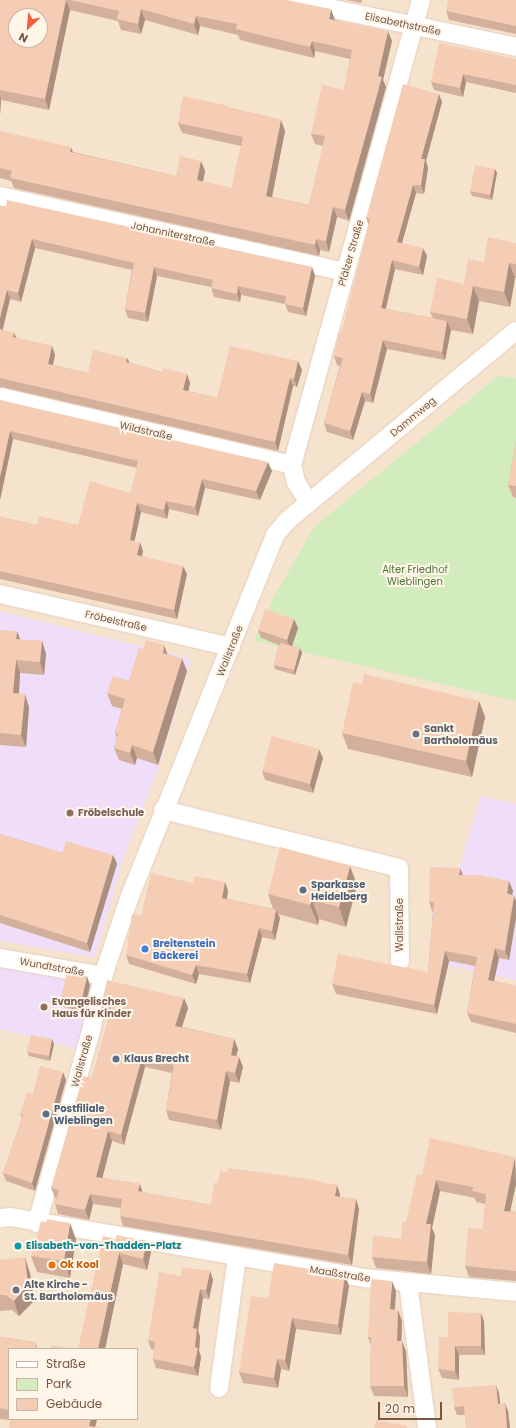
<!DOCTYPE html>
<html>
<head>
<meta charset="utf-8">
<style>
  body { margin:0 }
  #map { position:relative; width:516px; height:1428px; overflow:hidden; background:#fef2e0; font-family:Poppins,sans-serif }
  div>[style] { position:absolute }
  .residential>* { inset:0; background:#f6e3ce }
  .education>* { inset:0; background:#efddfa }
  .green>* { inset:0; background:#d2ecbe }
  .roads { filter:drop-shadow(0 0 1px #e5cfbe) drop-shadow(0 0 1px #e5cfbe) }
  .minor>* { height:18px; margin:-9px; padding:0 9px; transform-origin:9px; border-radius:9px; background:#fff }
  .wall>* { inset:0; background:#d3b09c }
  .shaded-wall>* { inset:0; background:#ac907f }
  .building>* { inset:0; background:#f5cdb5 }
  .dots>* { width:11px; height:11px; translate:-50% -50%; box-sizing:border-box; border:2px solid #fff5e8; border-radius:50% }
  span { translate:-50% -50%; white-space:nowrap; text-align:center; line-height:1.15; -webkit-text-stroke:4px #fff5e8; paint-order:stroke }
  .street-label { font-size:10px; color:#765645 }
  .park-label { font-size:10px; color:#4d783a }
  .worship-label { font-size:10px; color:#5b616d; font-weight:700 }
  .left { translate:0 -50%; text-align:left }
  .education-label { font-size:10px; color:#785e54; font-weight:700 }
  .service-label { font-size:10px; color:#4e5e75; font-weight:700 }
  .shop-label { font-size:10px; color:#366cbe; font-weight:700 }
  .culture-label { font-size:10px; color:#0d838f; font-weight:700 }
  .food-label { font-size:10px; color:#c56008; font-weight:700 }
  .legend { position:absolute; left:8px; top:1348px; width:130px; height:72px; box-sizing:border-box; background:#fff5e8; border:1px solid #c8b5a7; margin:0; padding:5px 7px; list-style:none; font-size:12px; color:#765645 }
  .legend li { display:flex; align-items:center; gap:8px; height:20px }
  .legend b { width:20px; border:1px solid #c8b5a7 }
  .north { position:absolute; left:8px; top:8px; width:40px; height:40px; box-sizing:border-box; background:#fff5e8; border:1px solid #c8b5a7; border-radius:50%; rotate:206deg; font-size:11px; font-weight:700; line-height:16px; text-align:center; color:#765645 }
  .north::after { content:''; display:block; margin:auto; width:14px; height:18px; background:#f25f3b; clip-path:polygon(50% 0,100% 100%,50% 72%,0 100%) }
  .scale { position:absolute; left:378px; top:1402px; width:64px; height:18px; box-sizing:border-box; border:2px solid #765645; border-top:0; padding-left:5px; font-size:12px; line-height:14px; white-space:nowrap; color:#765645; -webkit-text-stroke:3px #fff5e8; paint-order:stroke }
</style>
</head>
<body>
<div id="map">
  <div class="residential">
    <i style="clip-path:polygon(evenodd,0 0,516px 0,516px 1428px,0 1428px,0 0,16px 16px,40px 16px,40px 40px,16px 40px,16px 16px,0 0,9px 1349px,137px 1349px,137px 1419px,9px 1419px,9px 1349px)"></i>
  </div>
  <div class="education">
    <i style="clip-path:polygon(0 611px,191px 659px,159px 766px,123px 860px,95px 957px,0 941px)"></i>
    <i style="clip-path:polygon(481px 796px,516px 804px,516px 980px,430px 962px,433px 866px,459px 869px)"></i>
    <i style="clip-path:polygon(0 966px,94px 985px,77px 1049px,0 1029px)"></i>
  </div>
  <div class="green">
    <i style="clip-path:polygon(498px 376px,516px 378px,516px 701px,254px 641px,274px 597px,314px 527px)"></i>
  </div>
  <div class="roads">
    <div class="minor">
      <i style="left:290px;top:0;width:231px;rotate:11.7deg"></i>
      <i style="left:0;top:196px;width:353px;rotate:12.4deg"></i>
      <i style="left:0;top:397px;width:300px;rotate:13.1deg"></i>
      <i style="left:309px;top:503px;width:25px;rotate:-122deg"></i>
      <i style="left:296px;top:482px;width:17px;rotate:-103deg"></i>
      <i style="left:292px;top:465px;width:483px;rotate:-74.5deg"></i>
      <i style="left:0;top:594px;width:237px;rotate:12.9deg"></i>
      <i style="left:163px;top:810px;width:243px;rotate:13.8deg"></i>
      <i style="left:399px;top:868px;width:93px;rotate:89.4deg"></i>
      <i style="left:0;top:958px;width:105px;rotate:9.9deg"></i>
      <i style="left:0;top:1218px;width:11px;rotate:-5deg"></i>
      <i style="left:11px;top:1217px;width:359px;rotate:9.8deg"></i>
      <i style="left:365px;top:1278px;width:152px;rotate:5.3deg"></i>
      <i style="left:37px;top:1223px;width:199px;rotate:-74.3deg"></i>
      <i style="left:91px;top:1031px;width:56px;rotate:-77.7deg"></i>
      <i style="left:103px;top:976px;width:84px;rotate:-71.4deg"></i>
      <i style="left:130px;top:896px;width:389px;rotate:-68.1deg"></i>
      <i style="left:275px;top:535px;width:20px;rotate:-49deg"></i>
      <i style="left:288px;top:520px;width:296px;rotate:-39.7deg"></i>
      <i style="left:408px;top:1283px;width:146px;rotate:82.5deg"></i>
      <i style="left:219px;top:1388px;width:132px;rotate:-82.2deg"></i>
    </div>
  </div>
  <div class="wall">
    <i style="clip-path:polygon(0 0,287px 0,335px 20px,392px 41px,383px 80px,386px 87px,349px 221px,337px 217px,329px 252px,320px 250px,319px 256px,14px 188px,11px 181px,0 178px,0 131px,73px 152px,176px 176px,201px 161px,205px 171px,203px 182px,232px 188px,241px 146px,182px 133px,178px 123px,225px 105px,226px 107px,281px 120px,285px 131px,272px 197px,309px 205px,323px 146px,315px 144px,311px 134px,344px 90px,350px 59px,315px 51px,314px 58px,240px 40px,238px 35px,200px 26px,198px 35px,145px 20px,141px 34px,121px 30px,118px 21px,70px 10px,49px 110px,1px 100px,0 115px)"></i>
    <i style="clip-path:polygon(346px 0,362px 0,361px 3px)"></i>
    <i style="clip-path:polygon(516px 0,516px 34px,449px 20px,446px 11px)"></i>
    <i style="clip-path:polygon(516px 59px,516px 93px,466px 82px,463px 97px,434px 90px,431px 82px)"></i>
    <i style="clip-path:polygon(439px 94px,442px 102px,426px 161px,428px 168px,424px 194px,416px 193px,402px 243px,427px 256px,423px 275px,395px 269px,386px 309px,433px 318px,430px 312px,464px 284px,484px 262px,516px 243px,516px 278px,515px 278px,510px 307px,479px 301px,473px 334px,451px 330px,445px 360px,387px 349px,373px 403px,365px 401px,353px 440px,327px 432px,324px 423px,340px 366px,337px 365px,334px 356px,342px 332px,369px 226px,366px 218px)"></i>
    <i style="clip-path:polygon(495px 169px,497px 173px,492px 200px,472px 196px,470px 191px)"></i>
    <i style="clip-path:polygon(0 206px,312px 267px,315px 276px,306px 316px,288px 312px,285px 304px,241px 295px,240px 302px,214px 297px,211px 287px,157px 276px,148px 322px,128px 318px,125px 309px,132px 270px,35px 248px,21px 302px,10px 299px,2px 330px,14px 333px,16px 338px,52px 346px,55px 355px,53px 365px,88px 373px,127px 358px,130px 363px,162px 372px,187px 374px,190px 383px,188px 391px,217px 398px,298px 361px,302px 370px,297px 387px,293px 386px,278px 451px,2px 387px,0 388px)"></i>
    <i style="clip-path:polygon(0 400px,272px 471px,260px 500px,205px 488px,198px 516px,169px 509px,167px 519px,141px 512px,134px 541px,143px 551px,142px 556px,187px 574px,177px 619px,0 579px,0 517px,37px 525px,78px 525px,131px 493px,137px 468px,13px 439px,0 500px)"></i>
    <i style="clip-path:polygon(516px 441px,516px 498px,513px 497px,508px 485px)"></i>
    <i style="clip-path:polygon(298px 628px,292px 646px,300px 648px,302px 653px,295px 675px,275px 669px,274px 665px,279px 645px,261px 638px,258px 630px)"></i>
    <i style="clip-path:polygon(0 630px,20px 640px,42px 641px,46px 654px,44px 675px,20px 673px,19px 694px,29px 707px,26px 747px,0 745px)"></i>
    <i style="clip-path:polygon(143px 649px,167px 654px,182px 659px,187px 671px,158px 765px,137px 758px,135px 765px,119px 760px,114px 748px,117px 738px,115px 733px,122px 709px,112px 706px,107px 693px,129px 681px)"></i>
    <i style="clip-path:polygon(362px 684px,479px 701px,485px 717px,472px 777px,348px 749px,342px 733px)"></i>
    <i style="clip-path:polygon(323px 758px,313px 793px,265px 780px,262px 771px)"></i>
    <i style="clip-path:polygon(0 834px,62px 853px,113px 855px,117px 864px,90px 952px,0 923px)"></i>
    <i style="clip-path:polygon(462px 875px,509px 881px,513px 891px,512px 895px,514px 896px,516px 901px,516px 918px,509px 960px,499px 958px,494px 981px,516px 986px,516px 1033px,471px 1022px,467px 1013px,475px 966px,449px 961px,437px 1014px,336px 994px,332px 984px,428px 972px,433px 912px,432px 911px,429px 902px)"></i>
    <i style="clip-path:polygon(225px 882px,228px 891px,227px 899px,273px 909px,268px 894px,357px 885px,346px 927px,319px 919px,318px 925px,278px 914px,280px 918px,275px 940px,262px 937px,250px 983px,199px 974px,196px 984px,129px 964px,126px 955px,141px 916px,193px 883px)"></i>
    <i style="clip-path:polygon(90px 985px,84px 1012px,64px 1007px,61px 998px)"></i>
    <i style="clip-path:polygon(184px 998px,188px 1008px,182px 1027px,234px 1039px,238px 1049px,236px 1056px,239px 1057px,243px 1067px,239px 1083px,230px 1081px,221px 1130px,169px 1120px,166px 1110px,172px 1073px,145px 1067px,124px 1145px,112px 1141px,102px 1178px,140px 1184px,142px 1192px,211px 1205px,218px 1183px,227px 1172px,337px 1185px,340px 1195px,340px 1197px,356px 1199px,359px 1209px,352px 1265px,123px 1226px,120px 1216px,121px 1208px,93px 1204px,89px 1220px,58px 1214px,55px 1204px,56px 1198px,55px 1198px,51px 1188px,92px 1078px,109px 1017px,105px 1016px,101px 1006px)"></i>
    <i style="clip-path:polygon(52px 1039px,54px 1044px,50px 1061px,29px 1056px,27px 1052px)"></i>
    <i style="clip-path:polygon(66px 1080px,35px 1191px,6px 1181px,3px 1173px,22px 1118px,20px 1114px,33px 1094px)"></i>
    <i style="clip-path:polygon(515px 1157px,516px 1184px,510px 1211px,516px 1212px,516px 1281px,469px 1277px,465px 1266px,483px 1229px,485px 1204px,476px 1202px,475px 1198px,440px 1191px,432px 1228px,435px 1235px,431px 1274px,376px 1268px,372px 1257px,401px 1239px,406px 1222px,422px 1175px)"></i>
    <i style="clip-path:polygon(76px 1239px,70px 1278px,37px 1272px,31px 1256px)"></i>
    <i style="clip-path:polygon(116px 1239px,147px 1241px,151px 1252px,147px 1270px,123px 1264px,105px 1349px,78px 1349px)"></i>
    <i style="clip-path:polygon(0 1260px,30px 1273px,34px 1301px,19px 1316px,12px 1310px,0 1311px)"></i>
    <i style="clip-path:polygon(210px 1271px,213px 1280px,209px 1299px,203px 1298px,198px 1330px,200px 1337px,199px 1351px,201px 1357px,198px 1376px,156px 1368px,153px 1359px,154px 1350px,151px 1349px,148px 1340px,181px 1276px)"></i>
    <i style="clip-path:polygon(345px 1275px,349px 1286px,341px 1335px,296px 1329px,289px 1371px,281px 1369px,278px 1388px,243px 1383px,239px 1372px,268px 1298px)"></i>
    <i style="clip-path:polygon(396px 1291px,395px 1310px,402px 1321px,401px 1341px,402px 1341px,406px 1352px,408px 1397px,374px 1396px,370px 1386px,371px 1346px,368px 1337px)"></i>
    <i style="clip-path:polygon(484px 1321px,485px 1355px,459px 1355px,459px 1380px,442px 1378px,438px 1369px,448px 1337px)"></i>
    <i style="clip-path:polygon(0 1337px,35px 1342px,38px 1349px,9px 1349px,9px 1419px,97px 1419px,95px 1427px,10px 1420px,0 1419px)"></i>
    <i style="clip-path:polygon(499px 1393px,500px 1403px,508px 1411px,510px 1428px,466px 1428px,465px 1415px,457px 1415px,454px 1407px)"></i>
  </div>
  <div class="shaded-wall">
    <i style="clip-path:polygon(66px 0,70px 10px,49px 110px,45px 99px)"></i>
    <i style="clip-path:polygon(141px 9px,145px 20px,141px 34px,138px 24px)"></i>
    <i style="clip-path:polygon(331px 9px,335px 20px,329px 19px)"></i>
    <i style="clip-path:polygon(196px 16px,200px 26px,198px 35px,194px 24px)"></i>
    <i style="clip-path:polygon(388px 31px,392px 41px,383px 80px,386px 87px,349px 221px,345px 210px,378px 76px)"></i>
    <i style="clip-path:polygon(312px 41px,315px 51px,314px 58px,310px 47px)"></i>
    <i style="clip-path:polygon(463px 74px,466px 82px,463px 97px,460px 88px)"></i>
    <i style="clip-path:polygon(439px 94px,442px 102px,426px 161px,428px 168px,424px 194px,421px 185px,421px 159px)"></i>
    <i style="clip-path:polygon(0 96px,1px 100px,0 115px)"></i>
    <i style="clip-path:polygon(281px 120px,285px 131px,270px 207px,266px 196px)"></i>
    <i style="clip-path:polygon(71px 147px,75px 158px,70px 152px)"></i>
    <i style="clip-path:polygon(201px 161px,205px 171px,201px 191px,197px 180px)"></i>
    <i style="clip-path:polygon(495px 169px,497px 173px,492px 200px,490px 195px)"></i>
    <i style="clip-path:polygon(413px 185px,416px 193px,400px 250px,397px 242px)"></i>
    <i style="clip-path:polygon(333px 207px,337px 217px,329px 252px,326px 241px)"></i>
    <i style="clip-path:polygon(32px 239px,35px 248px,21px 302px,18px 293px)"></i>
    <i style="clip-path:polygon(316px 239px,320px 250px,319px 256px,315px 245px)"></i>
    <i style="clip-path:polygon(423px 248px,427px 256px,423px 275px,419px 267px)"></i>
    <i style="clip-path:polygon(392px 260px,395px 269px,384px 316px,381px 308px)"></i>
    <i style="clip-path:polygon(509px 263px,515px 278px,510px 307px,504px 292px)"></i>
    <i style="clip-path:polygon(154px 267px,157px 276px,148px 322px,145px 313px)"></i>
    <i style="clip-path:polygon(312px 267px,315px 276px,306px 316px,303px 308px)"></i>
    <i style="clip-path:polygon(238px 286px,241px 295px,240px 302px,237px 294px)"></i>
    <i style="clip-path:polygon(473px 286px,479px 301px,473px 334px,467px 319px)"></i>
    <i style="clip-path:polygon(7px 290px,10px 299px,1px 337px,0 336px,0 318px)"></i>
    <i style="clip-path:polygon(447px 321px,451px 330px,445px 360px,442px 352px)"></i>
    <i style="clip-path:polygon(14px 333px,18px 341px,13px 337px)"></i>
    <i style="clip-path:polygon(383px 340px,387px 349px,373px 403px,370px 394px)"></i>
    <i style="clip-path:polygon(52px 346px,55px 355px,51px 373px,48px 364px)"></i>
    <i style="clip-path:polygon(127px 358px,131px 366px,126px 362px)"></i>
    <i style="clip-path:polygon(298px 361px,302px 370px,297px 387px,294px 379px)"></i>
    <i style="clip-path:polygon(187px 374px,190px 383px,187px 398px,183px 390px)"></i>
    <i style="clip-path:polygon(290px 378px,293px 386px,278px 451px,275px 442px)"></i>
    <i style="clip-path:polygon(362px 392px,365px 401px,353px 440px,350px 431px)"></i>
    <i style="clip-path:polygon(10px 431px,13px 439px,0 500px,0 477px)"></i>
    <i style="clip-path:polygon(268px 462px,272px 471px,260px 500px,256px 491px)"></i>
    <i style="clip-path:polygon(202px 479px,205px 488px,198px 516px,195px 507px)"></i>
    <i style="clip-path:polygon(166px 501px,169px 509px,167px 519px,164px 510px)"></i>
    <i style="clip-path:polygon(137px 503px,141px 512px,133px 548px,130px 540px)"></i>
    <i style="clip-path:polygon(140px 542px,143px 551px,140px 564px,137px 555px)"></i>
    <i style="clip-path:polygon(183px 566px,187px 574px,177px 619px,174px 610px)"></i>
    <i style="clip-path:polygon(294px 619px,298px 628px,291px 649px,287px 640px)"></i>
    <i style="clip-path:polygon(17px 631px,22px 644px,16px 639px)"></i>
    <i style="clip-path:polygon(42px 641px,46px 654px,44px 675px,40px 662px)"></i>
    <i style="clip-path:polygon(164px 645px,169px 658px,163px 653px)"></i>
    <i style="clip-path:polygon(300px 648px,302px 653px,295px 675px,294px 670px)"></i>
    <i style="clip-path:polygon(182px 659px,187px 671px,158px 765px,153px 752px)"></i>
    <i style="clip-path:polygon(16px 660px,20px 673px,18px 706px,13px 693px)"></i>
    <i style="clip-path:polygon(25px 694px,29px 707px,26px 747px,21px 735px)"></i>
    <i style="clip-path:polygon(479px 701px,485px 717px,472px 777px,466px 761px)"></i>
    <i style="clip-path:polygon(132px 745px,137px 758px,135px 765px,130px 753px)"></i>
    <i style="clip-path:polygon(319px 749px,323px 758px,313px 793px,310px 784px)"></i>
    <i style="clip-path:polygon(113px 855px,117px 864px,90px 952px,87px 943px)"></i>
    <i style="clip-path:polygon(350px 866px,357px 885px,346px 927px,339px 907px)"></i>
    <i style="clip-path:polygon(460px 868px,464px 878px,459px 875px)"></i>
    <i style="clip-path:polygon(509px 881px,513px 891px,510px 903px,507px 893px)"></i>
    <i style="clip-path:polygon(225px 882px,228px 891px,225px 907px,222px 898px)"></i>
    <i style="clip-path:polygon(514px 896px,516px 901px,516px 918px,509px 960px,505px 951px)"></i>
    <i style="clip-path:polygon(312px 900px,319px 919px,318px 925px,310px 905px)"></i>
    <i style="clip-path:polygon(276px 910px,280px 918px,275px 940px,272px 931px)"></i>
    <i style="clip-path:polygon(259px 928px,262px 937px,250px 983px,247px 974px)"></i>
    <i style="clip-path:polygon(495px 948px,499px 958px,492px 990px,488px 980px)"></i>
    <i style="clip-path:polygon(445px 951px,449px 961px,437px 1014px,434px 1005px)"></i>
    <i style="clip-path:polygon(196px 965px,199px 974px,196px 984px,192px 975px)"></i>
    <i style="clip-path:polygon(87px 976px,90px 985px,84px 1012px,81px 1003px)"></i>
    <i style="clip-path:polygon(184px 998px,188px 1008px,179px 1036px,175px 1026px)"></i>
    <i style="clip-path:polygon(52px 1039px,54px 1044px,50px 1061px,49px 1056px)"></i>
    <i style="clip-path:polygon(234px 1039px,238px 1049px,234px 1065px,231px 1055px)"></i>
    <i style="clip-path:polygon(142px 1057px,145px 1067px,124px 1145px,121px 1135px)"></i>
    <i style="clip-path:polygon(239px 1057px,243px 1067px,239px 1083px,235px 1073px)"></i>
    <i style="clip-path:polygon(226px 1071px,230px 1081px,221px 1130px,217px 1120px)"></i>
    <i style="clip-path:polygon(63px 1072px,66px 1080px,35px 1191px,32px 1183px)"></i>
    <i style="clip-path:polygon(108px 1131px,112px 1141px,100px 1187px,96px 1177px)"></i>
    <i style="clip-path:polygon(515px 1157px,516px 1184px,508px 1222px,504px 1211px)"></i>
    <i style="clip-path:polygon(436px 1180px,440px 1191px,432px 1228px,435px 1235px,431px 1274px,427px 1262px,426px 1224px)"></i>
    <i style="clip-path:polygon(140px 1184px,143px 1194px,138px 1191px)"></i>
    <i style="clip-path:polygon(337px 1185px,340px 1195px,339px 1206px,335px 1196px)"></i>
    <i style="clip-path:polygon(90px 1194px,93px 1204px,89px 1220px,85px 1210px)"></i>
    <i style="clip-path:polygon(356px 1199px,359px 1209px,352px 1265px,348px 1255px)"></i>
    <i style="clip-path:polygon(70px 1223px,76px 1239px,70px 1278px,64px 1261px)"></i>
    <i style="clip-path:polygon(147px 1241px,151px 1252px,147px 1270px,143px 1259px)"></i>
    <i style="clip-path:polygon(119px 1253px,123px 1264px,105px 1349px,98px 1349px)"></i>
    <i style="clip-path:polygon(25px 1257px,30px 1273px,34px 1301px,19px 1316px,14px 1301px)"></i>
    <i style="clip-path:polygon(210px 1271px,213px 1280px,209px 1299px,206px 1290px)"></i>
    <i style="clip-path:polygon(345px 1275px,349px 1286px,341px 1335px,338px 1325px)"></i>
    <i style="clip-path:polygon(392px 1281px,396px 1291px,394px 1319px,390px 1309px)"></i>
    <i style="clip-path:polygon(200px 1289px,203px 1298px,198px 1330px,200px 1337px,199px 1351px,201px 1357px,198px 1376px,194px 1367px,195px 1347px,193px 1328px)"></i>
    <i style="clip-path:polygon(398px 1310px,402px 1321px,401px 1352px,397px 1341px)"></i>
    <i style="clip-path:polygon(481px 1313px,484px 1321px,485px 1355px,481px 1346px)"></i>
    <i style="clip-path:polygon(292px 1318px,296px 1329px,289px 1371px,285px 1360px)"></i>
    <i style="clip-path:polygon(402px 1341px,406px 1352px,408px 1397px,404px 1386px)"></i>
    <i style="clip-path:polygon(455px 1346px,459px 1355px,459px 1380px,455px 1371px)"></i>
    <i style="clip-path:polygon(277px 1359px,281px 1369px,278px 1388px,274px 1378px)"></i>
    <i style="clip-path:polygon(496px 1385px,499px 1393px,501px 1412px,498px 1404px)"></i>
    <i style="clip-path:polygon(505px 1403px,508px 1411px,510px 1428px,507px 1428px)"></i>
    <i style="clip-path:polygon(91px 1419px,97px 1419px,95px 1428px,89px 1426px)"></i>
  </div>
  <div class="building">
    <i style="clip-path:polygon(evenodd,0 0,66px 0,45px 99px,0 90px,0 0,16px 16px,40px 16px,40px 40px,16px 40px,16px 16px)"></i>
    <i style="clip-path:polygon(70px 0,287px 0,331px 9px,329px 19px,388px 31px,378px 76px,382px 77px,345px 210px,333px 207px,326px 241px,316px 239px,315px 245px,10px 178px,12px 171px,0 168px,0 131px,71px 147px,70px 152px,176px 176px,180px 156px,201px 161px,197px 180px,232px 188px,243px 137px,178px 123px,183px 96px,225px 105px,225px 107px,281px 120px,266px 196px,309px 205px,325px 136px,311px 134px,322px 85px,344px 90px,352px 50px,312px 41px,310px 47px,236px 29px,237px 24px,196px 16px,194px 24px,141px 9px,138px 24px,117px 19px,119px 11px)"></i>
    <i style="clip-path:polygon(448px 0,516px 0,516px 26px,446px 11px)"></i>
    <i style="clip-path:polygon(439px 43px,516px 59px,516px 85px,463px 74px,460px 88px,431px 82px)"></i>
    <i style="clip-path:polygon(403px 84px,439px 94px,421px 159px,425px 159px,421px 185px,413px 185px,397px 242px,423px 248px,419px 267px,392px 260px,381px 308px,447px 321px,442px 352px,383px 340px,370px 394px,362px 392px,350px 431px,324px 423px,343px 358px,334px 356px,339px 332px,342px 332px,370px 219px,366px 218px)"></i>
    <i style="clip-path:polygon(475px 165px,495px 169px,490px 195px,470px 191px)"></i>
    <i style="clip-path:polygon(7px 200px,312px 267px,303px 308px,285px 304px,286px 296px,238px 286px,237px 294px,211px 288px,213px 280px,154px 267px,145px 313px,125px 309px,134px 263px,32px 239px,18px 293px,7px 290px,0 318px,0 206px,6px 206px)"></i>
    <i style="clip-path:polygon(488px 237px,516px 243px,516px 264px,509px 263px,504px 292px,473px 286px,467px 319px,430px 312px,437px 278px,464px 284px,468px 259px,484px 262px)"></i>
    <i style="clip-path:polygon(0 329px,14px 333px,13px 337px,52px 346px,48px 364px,88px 373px,93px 350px,127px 358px,126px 362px,162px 372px,163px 368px,187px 374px,183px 390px,217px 398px,230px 346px,298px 361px,294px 379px,290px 378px,275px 442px,0 378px)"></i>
    <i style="clip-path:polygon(0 400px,268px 462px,256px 491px,202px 479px,195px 507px,166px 501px,164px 510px,137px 503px,130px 540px,140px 542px,137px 555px,183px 566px,174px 610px,0 571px,0 517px,37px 525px,39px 516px,78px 525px,90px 481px,131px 493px,138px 461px,10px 431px,0 477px)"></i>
    <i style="clip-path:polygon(516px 441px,516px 486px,508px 485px)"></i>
    <i style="clip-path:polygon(265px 609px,294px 619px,287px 640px,258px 630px)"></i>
    <i style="clip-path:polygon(0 630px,17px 631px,16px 639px,42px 641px,40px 662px,16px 660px,13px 693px,25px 694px,21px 735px,0 733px)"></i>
    <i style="clip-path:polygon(146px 640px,164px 645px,163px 653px,182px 659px,153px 752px,132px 745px,130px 753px,114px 748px,118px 734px,115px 733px,125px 699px,107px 693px,113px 676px,129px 681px,139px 648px,143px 649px)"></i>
    <i style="clip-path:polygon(280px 643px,300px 648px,294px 670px,274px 665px)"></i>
    <i style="clip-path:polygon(364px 674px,479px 701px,466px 761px,342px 733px,353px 682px,362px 684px)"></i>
    <i style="clip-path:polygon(272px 736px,319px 749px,310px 784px,262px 771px)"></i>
    <i style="clip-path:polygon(0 834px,62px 853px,66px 841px,113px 855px,87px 943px,0 915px)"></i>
    <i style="clip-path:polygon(280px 847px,350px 866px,339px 907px,312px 900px,310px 905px,268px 894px)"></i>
    <i style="clip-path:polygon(430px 867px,460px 868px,459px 875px,479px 875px,509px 881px,507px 893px,514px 896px,505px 951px,495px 948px,488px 980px,516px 986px,516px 1024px,467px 1013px,477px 957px,445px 951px,434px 1005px,332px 984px,338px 954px,428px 972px,434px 902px,429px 902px)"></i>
    <i style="clip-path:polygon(151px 873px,193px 883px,194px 876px,225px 882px,222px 898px,276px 910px,272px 931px,259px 928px,247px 974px,196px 965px,192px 975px,126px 955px,132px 914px,141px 916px)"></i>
    <i style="clip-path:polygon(67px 972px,87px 976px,81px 1003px,61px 998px)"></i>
    <i style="clip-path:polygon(107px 980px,184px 998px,175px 1026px,234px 1039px,231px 1055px,239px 1057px,235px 1073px,226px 1071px,217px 1120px,166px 1110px,174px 1065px,142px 1057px,121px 1135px,108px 1131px,96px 1177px,140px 1184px,138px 1191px,211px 1205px,214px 1183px,218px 1183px,220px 1171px,227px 1172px,228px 1168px,303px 1178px,337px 1185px,335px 1196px,356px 1199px,348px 1255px,120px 1216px,122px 1199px,90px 1194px,85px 1210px,55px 1204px,59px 1190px,51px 1188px,83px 1076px,92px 1078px,111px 1008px,101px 1006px)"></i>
    <i style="clip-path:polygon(31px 1035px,52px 1039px,49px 1056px,27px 1052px)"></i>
    <i style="clip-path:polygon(40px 1066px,63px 1072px,32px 1183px,3px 1173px,23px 1115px,20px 1114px,27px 1092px,33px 1094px)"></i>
    <i style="clip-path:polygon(430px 1138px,515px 1157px,504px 1211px,516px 1212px,516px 1271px,465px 1266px,468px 1228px,483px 1229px,486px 1194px,472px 1191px,473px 1187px,436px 1180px,426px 1224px,431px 1224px,427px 1262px,372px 1257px,373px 1235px,401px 1239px,402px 1222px,406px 1222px,417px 1174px,422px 1175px)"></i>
    <i style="clip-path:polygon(47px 1219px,70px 1223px,64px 1261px,31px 1256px,41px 1221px,46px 1222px)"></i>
    <i style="clip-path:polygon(116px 1235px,147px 1241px,143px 1259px,119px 1253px,98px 1349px,78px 1349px,103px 1236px,116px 1239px)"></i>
    <i style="clip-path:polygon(25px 1257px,28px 1285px,14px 1301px,6px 1295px,0 1295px,0 1260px)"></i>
    <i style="clip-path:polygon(274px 1263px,345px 1275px,338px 1325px,292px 1318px,285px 1360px,277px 1359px,274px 1378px,239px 1372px,251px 1296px,268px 1298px)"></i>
    <i style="clip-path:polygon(182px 1267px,210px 1271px,206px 1290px,200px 1289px,193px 1328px,197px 1329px,195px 1347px,198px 1348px,194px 1367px,153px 1359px,155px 1342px,148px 1340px,159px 1272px,181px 1276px)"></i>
    <i style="clip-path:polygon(371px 1279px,392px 1281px,390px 1309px,398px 1310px,397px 1341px,402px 1341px,404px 1386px,370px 1386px,371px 1337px,368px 1337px)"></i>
    <i style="clip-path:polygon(448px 1312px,481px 1313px,481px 1346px,455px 1346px,455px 1371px,438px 1369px,439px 1337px,448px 1337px)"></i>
    <i style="clip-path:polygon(0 1337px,35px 1342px,36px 1349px,9px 1349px,9px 1410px,0 1408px)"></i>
    <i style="clip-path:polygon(51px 1345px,73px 1349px,50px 1349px)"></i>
    <i style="clip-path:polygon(496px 1385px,498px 1404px,505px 1403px,507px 1428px,466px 1428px,464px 1406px,454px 1407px,452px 1388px)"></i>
    <i style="clip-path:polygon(10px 1419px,91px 1419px,89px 1426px,104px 1428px,9px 1428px)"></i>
    <i style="clip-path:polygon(376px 1420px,407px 1426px,407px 1428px,374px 1428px)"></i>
  </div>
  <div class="dots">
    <i style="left:416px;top:734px;background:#6b7280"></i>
    <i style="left:70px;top:813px;background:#8d6e63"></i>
    <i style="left:303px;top:890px;background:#5c6f8a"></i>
    <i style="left:145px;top:949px;background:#3f7fe0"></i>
    <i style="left:44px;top:1007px;background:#8d6e63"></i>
    <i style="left:116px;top:1059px;background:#5c6f8a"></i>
    <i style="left:46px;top:1114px;background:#5c6f8a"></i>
    <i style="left:18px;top:1246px;background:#0f9aa8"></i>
    <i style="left:52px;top:1265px;background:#e8710a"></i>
    <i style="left:16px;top:1290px;background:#6b7280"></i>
  </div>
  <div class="street-label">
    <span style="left:403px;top:24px;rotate:12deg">Elisabethstraße</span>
    <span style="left:173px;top:234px;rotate:12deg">Johanniterstraße</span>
    <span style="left:351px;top:253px;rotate:-74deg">Pfälzer Straße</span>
    <span style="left:413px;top:417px;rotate:-40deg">Dammweg</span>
    <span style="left:146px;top:431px;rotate:13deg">Wildstraße</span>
    <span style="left:116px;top:621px;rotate:13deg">Fröbelstraße</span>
    <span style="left:230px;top:651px;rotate:-68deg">Wallstraße</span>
    <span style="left:400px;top:925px;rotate:-90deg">Wallstraße</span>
    <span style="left:52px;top:967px;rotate:10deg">Wundtstraße</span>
    <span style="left:82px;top:1061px;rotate:-74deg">Wallstraße</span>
    <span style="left:340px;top:1274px;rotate:9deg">Maaßstraße</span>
  </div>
  <div class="park-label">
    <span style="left:415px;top:575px">Alter Friedhof<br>Wieblingen</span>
  </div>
  <div class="worship-label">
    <span class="left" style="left:424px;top:734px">Sankt<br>Bartholomäus</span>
    <span class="left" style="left:24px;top:1290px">Alte Kirche -<br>St. Bartholomäus</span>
  </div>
  <div class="education-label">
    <span class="left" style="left:78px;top:813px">Fröbelschule</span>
    <span class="left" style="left:52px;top:1007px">Evangelisches<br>Haus für Kinder</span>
  </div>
  <div class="service-label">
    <span class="left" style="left:311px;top:890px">Sparkasse<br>Heidelberg</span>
    <span class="left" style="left:124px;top:1059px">Klaus Brecht</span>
    <span class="left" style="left:54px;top:1114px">Postfiliale<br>Wieblingen</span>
  </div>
  <div class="shop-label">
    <span class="left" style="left:153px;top:949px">Breitenstein<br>Bäckerei</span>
  </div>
  <div class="culture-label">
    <span class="left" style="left:26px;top:1246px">Elisabeth-von-Thadden-Platz</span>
  </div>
  <div class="food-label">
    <span class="left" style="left:60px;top:1265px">Ok Kool</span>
  </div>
  <ul class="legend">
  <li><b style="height:5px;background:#fff"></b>Straße</li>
  <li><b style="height:11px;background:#d2ecbe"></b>Park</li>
  <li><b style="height:11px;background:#f5cdb5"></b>Gebäude</li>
  </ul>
  <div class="north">N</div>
  <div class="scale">20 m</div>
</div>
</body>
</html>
